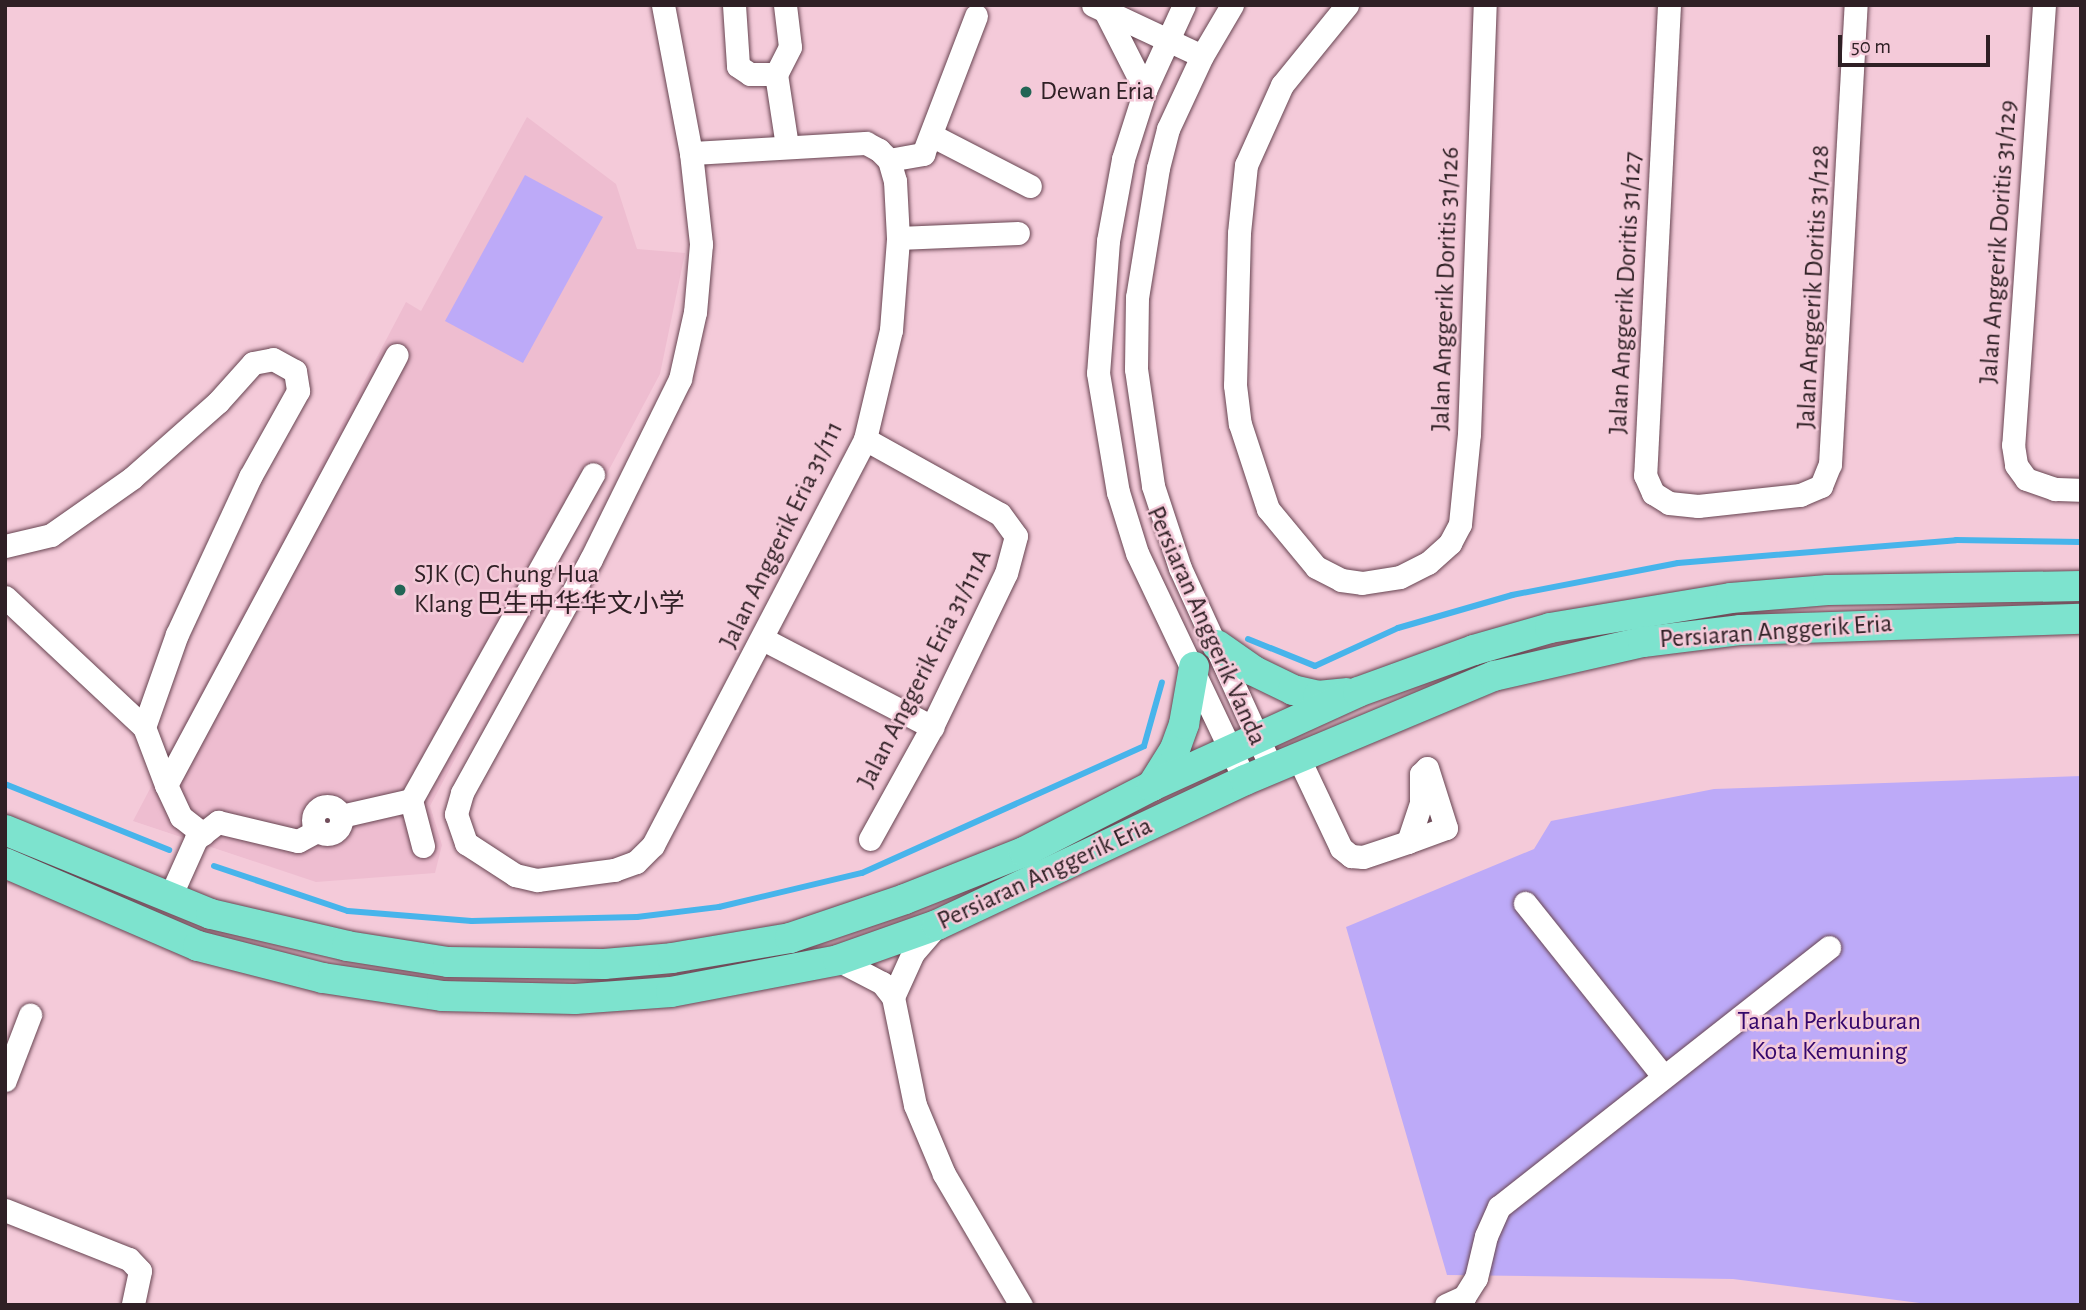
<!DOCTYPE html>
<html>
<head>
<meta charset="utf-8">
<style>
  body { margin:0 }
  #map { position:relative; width:2086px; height:1310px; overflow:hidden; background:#f4cad9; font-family:"Alegreya Sans","Noto Sans SC",sans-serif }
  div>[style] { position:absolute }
  .built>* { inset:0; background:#eebdd0 }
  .green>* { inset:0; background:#bdaaf8 }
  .stream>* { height:6px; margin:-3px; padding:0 3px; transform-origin:3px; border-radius:3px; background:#47b4eb }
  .roads { filter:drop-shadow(0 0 2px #674451) drop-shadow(0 0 2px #674451) }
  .minor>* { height:23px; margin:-11.5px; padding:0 11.5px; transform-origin:11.5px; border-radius:11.5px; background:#fff }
  .minor>.ring { margin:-11.5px; padding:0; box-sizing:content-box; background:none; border:23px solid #fff; border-radius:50% }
  .major>* { height:30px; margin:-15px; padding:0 15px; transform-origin:15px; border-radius:15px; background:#7de3ce }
  .dots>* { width:19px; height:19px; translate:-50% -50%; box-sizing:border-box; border:4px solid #f4cad9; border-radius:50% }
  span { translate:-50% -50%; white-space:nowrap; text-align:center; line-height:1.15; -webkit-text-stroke:5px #f4cad9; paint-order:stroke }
  .poi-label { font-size:26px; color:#2f2025 }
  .left { translate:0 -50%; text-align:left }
  .street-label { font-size:26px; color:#2f2025 }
  .park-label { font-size:26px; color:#34076b }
  .frame { position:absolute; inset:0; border:7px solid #2f2025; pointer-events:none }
  .scale { position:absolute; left:1838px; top:35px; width:152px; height:32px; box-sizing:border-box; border:4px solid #2f2025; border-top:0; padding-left:9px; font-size:21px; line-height:24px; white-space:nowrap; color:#2f2025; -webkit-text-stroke:5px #f4cad9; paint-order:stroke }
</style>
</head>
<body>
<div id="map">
  <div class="built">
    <i style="clip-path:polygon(527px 117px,616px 184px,637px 249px,685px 253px,660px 374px,430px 806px,442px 845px,435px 873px,316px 882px,133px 821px,406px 302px,421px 311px)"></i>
  </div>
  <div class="green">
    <i style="clip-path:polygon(525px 175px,603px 217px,523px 363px,445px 321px)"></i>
    <i style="clip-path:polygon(2081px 776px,2081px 1305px,1935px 1305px,1733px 1279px,1447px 1275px,1346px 927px,1534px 849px,1551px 821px,1714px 789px)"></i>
  </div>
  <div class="stream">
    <i style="left:1248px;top:639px;width:72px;rotate:21.9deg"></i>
    <i style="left:1315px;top:666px;width:91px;rotate:-24.6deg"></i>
    <i style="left:1398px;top:628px;width:119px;rotate:-16.1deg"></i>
    <i style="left:1512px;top:595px;width:169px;rotate:-10.9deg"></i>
    <i style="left:1678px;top:563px;width:279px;rotate:-4.7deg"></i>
    <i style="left:1956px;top:540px;width:125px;rotate:0.9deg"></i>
    <i style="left:5px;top:784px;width:177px;rotate:21.9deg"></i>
    <i style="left:214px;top:866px;width:141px;rotate:18.6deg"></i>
    <i style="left:348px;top:911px;width:124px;rotate:4.6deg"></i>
    <i style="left:472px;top:921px;width:165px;rotate:-1.4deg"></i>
    <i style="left:637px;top:917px;width:83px;rotate:-7deg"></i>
    <i style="left:719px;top:907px;width:147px;rotate:-13.4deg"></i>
    <i style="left:862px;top:873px;width:309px;rotate:-24.2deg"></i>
    <i style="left:1144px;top:746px;width:66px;rotate:-74.3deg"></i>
  </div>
  <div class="roads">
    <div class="minor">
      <i style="left:663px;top:5px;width:151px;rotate:79.3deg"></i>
      <i style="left:691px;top:153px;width:92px;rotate:83.7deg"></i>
      <i style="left:701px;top:244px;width:68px;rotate:95deg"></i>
      <i style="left:695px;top:312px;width:69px;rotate:102.6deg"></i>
      <i style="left:680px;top:379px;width:201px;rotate:116.3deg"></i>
      <i style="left:591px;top:559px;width:267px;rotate:118.9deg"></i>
      <i style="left:462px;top:793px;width:22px;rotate:106deg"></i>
      <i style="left:456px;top:814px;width:31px;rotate:71deg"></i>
      <i style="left:466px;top:843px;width:59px;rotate:33.1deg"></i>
      <i style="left:515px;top:875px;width:23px;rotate:13deg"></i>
      <i style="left:537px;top:880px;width:78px;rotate:-7.4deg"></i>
      <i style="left:614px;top:870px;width:23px;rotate:-20deg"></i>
      <i style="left:636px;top:862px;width:24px;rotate:-45deg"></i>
      <i style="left:653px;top:845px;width:458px;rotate:-62.4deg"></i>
      <i style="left:865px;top:439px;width:112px;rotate:-76.6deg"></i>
      <i style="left:891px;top:330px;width:92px;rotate:-85.6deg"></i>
      <i style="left:898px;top:238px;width:57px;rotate:-93deg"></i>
      <i style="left:895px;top:181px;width:22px;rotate:-106deg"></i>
      <i style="left:889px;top:160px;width:14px;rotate:-135deg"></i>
      <i style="left:879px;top:150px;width:15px;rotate:-152deg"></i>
      <i style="left:866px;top:143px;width:175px;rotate:176.7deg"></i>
      <i style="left:734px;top:5px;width:61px;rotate:86.2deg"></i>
      <i style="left:738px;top:66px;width:14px;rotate:34deg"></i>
      <i style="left:750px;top:74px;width:26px"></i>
      <i style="left:785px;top:5px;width:42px;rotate:83.2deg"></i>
      <i style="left:790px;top:47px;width:30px;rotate:117deg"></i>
      <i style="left:776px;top:74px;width:73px;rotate:81.3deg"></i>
      <i style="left:1093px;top:5px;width:120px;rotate:25.1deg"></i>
      <i style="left:1184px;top:5px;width:94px;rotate:114.6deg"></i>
      <i style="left:1145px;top:90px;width:72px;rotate:107.7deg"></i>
      <i style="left:1123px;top:159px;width:83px;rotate:100.4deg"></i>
      <i style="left:1108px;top:241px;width:132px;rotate:94.3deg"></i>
      <i style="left:1098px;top:373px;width:121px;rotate:80.5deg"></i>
      <i style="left:1118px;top:492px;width:64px;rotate:72.7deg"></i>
      <i style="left:1137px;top:553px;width:251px;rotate:64.6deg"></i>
      <i style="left:1232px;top:5px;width:59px;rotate:120.5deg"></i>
      <i style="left:1202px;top:56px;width:81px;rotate:115deg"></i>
      <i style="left:1168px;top:129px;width:40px;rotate:104.4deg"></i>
      <i style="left:1158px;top:168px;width:131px;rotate:99.2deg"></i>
      <i style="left:1137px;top:297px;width:72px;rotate:90.8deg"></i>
      <i style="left:1136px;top:369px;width:118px;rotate:81.7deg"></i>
      <i style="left:1153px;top:486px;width:86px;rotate:71.8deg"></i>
      <i style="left:1180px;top:568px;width:221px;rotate:65.4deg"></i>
      <i style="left:1347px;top:5px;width:103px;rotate:129.1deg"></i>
      <i style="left:1282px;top:85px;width:88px;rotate:114.2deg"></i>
      <i style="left:1246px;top:165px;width:68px;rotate:95.9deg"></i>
      <i style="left:1239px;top:233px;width:152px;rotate:91.5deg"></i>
      <i style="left:1235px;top:385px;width:39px;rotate:83deg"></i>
      <i style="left:1240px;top:424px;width:89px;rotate:71.8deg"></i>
      <i style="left:1268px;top:509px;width:75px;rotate:50.4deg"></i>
      <i style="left:1316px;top:567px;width:28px;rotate:27deg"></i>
      <i style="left:1341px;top:580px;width:21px;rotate:8deg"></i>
      <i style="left:1362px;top:583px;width:38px;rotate:-9deg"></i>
      <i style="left:1400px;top:577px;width:31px;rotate:-27deg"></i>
      <i style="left:1428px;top:563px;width:30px;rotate:-42deg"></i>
      <i style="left:1450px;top:543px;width:21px;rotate:-62deg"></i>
      <i style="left:1460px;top:524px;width:90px;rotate:-84.3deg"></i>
      <i style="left:1469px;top:434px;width:429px;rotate:-87.9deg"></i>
      <i style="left:1669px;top:5px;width:471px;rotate:92.9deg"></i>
      <i style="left:1645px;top:475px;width:20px;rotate:66deg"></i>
      <i style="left:1653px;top:493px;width:19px;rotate:32deg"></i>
      <i style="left:1669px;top:503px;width:29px;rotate:6deg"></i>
      <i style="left:1698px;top:506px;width:103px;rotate:-6.2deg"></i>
      <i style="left:1800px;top:495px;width:23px;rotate:-23deg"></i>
      <i style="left:1821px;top:486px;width:24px;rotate:-68deg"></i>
      <i style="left:1830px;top:464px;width:460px;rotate:-86.8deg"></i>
      <i style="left:2044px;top:5px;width:441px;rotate:94deg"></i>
      <i style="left:2013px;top:445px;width:20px;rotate:81deg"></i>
      <i style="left:2016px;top:465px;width:17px;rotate:54deg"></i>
      <i style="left:2026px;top:479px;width:31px;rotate:19deg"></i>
      <i style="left:2055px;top:489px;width:26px;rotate:2deg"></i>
      <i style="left:1105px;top:11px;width:89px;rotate:63.1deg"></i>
      <i style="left:933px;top:136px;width:109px;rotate:27.3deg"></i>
      <i style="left:889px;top:160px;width:35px;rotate:-10deg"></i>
      <i style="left:923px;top:154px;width:148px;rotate:-69deg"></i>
      <i style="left:898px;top:238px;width:120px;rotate:-2.4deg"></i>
      <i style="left:865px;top:439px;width:154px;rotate:29.1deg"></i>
      <i style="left:1000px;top:514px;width:27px;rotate:54deg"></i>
      <i style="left:1016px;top:536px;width:38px;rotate:105deg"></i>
      <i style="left:1006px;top:573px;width:171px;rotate:115.7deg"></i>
      <i style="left:932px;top:727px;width:128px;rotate:119deg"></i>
      <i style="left:5px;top:546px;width:47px;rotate:-13.4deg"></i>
      <i style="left:51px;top:535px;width:99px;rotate:-35.1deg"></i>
      <i style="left:132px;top:478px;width:115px;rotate:-41.5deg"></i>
      <i style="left:218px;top:402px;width:52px;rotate:-48.1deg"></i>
      <i style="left:253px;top:363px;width:20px;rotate:-11deg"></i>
      <i style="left:273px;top:359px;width:25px;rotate:29deg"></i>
      <i style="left:295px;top:371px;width:20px;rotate:81deg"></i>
      <i style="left:298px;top:391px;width:98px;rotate:119.2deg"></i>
      <i style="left:250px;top:477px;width:173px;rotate:114.9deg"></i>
      <i style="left:177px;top:634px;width:99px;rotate:109.5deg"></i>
      <i style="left:5px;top:597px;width:190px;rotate:43.1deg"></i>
      <i style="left:144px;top:727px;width:62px;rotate:69.2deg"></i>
      <i style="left:763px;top:639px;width:191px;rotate:27.5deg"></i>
      <i style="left:1299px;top:759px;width:98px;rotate:64.7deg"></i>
      <i style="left:1341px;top:848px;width:13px;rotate:39deg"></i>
      <i style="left:1351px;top:856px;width:12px;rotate:5deg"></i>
      <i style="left:1363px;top:857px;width:47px;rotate:-18.4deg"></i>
      <i style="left:1427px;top:768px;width:63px;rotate:72.4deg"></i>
      <i style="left:1446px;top:828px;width:40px;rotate:159.8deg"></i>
      <i style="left:1408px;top:842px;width:41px;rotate:-71.6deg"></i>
      <i style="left:1421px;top:803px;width:29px;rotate:-90deg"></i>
      <i style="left:1421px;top:774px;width:8px;rotate:-45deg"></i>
      <i class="ring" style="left:313px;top:806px;width:5px;height:5px"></i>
      <i style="left:341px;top:816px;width:72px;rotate:-12.9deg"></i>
      <i style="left:203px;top:834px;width:28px;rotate:-142deg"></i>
      <i style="left:181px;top:817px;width:35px;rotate:-115deg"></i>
      <i style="left:166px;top:785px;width:488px;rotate:-61.8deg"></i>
      <i style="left:423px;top:846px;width:48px;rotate:-104.6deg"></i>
      <i style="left:411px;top:800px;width:373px;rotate:-60.8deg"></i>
      <i style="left:169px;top:899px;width:66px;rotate:-65.8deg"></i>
      <i style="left:196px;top:839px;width:28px;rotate:-38deg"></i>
      <i style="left:218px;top:822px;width:82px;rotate:13.4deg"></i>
      <i style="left:298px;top:841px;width:21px;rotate:-28deg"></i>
      <i style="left:1525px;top:903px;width:221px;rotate:51.4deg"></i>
      <i style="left:838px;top:960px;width:50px;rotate:27.6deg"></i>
      <i style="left:882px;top:983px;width:18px;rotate:52deg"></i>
      <i style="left:893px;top:997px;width:48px;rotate:-65.6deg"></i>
      <i style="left:913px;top:953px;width:37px;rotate:-49deg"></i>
      <i style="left:893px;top:997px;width:110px;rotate:78.5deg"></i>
      <i style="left:915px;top:1105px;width:75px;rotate:67.2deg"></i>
      <i style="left:944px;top:1174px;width:152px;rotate:59.6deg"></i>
      <i style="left:5px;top:1080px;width:70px;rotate:-69deg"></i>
      <i style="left:5px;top:1210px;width:133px;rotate:21.6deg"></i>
      <i style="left:129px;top:1259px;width:16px;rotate:47deg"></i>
      <i style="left:140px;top:1271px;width:35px;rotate:102deg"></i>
      <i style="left:1446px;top:1305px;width:20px;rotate:-24deg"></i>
      <i style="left:1464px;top:1297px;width:22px;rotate:-58deg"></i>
      <i style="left:1476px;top:1278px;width:43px;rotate:-76.6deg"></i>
      <i style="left:1486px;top:1236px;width:32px;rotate:-66deg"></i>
      <i style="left:1499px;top:1207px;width:420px;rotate:-38.2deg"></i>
    </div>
    <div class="major">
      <i style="left:1217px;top:645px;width:45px;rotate:35.1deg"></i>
      <i style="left:1254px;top:671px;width:43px;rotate:26deg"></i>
      <i style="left:1293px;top:690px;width:26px;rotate:13deg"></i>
      <i style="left:1318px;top:696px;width:28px;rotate:-6deg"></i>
      <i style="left:1152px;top:786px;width:44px;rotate:-58.1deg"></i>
      <i style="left:1175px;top:749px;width:27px;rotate:-70deg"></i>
      <i style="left:1184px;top:724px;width:58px;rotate:-80deg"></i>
      <i style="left:5px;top:830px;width:222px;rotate:22.2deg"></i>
      <i style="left:211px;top:914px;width:140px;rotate:13.2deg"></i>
      <i style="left:347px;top:946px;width:102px;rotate:9deg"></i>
      <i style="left:448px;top:962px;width:156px;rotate:0.7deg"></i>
      <i style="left:604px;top:964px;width:68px;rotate:-5deg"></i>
      <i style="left:672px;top:958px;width:120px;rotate:-9.6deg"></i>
      <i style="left:790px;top:938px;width:121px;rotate:-18.7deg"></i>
      <i style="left:905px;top:899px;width:128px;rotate:-21.6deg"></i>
      <i style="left:1024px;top:852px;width:144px;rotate:-27.3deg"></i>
      <i style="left:1152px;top:786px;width:226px;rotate:-24.5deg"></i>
      <i style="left:1358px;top:692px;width:123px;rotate:-19.9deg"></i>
      <i style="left:1474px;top:650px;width:79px;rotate:-16.1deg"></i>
      <i style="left:1550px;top:628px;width:183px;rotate:-9.4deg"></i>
      <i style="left:1731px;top:598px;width:97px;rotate:-4.7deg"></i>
      <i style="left:1828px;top:590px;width:253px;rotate:-0.9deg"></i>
      <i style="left:5px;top:863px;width:210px;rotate:23.3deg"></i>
      <i style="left:198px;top:946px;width:129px;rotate:14.4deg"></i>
      <i style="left:323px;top:978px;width:120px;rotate:8.6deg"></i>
      <i style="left:442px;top:996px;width:133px;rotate:1.3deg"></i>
      <i style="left:575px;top:999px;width:96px;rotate:-4.2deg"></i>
      <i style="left:671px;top:992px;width:170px;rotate:-10.8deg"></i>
      <i style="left:838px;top:960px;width:105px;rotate:-19.5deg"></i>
      <i style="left:937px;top:925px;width:340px;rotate:-25.2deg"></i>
      <i style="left:1245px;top:780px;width:270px;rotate:-22.7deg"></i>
      <i style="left:1494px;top:676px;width:153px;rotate:-12.9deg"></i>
      <i style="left:1643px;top:642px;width:99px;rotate:-7deg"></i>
      <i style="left:1741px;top:630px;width:340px;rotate:-1.9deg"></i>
    </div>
  </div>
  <div class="dots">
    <i style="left:1026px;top:92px;background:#226555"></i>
    <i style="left:400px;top:590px;background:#226555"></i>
  </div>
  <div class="poi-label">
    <span class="left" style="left:1040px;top:92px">Dewan Eria</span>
    <span class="left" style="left:414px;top:590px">SJK (C) Chung Hua<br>Klang 巴生中华华文小学</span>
  </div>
  <div class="street-label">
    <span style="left:1999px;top:242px;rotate:-86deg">Jalan Anggerik Doritis 31/129</span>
    <span style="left:1814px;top:287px;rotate:-87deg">Jalan Anggerik Doritis 31/128</span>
    <span style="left:1446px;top:289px;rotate:-88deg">Jalan Anggerik Doritis 31/126</span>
    <span style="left:1626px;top:293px;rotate:-87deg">Jalan Anggerik Doritis 31/127</span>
    <span style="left:782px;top:535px;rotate:-64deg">Jalan Anggerik Eria 31/111</span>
    <span style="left:1206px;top:626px;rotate:66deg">Persiaran Anggerik Vanda</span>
    <span style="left:1776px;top:632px;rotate:-4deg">Persiaran Anggerik Eria</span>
    <span style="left:925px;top:669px;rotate:-63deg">Jalan Anggerik Eria 31/111A</span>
    <span style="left:1045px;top:874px;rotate:-25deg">Persiaran Anggerik Eria</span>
  </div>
  <div class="park-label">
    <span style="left:1829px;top:1037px">Tanah Perkuburan<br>Kota Kemuning</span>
  </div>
  <div class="frame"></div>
  <div class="scale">50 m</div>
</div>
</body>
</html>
